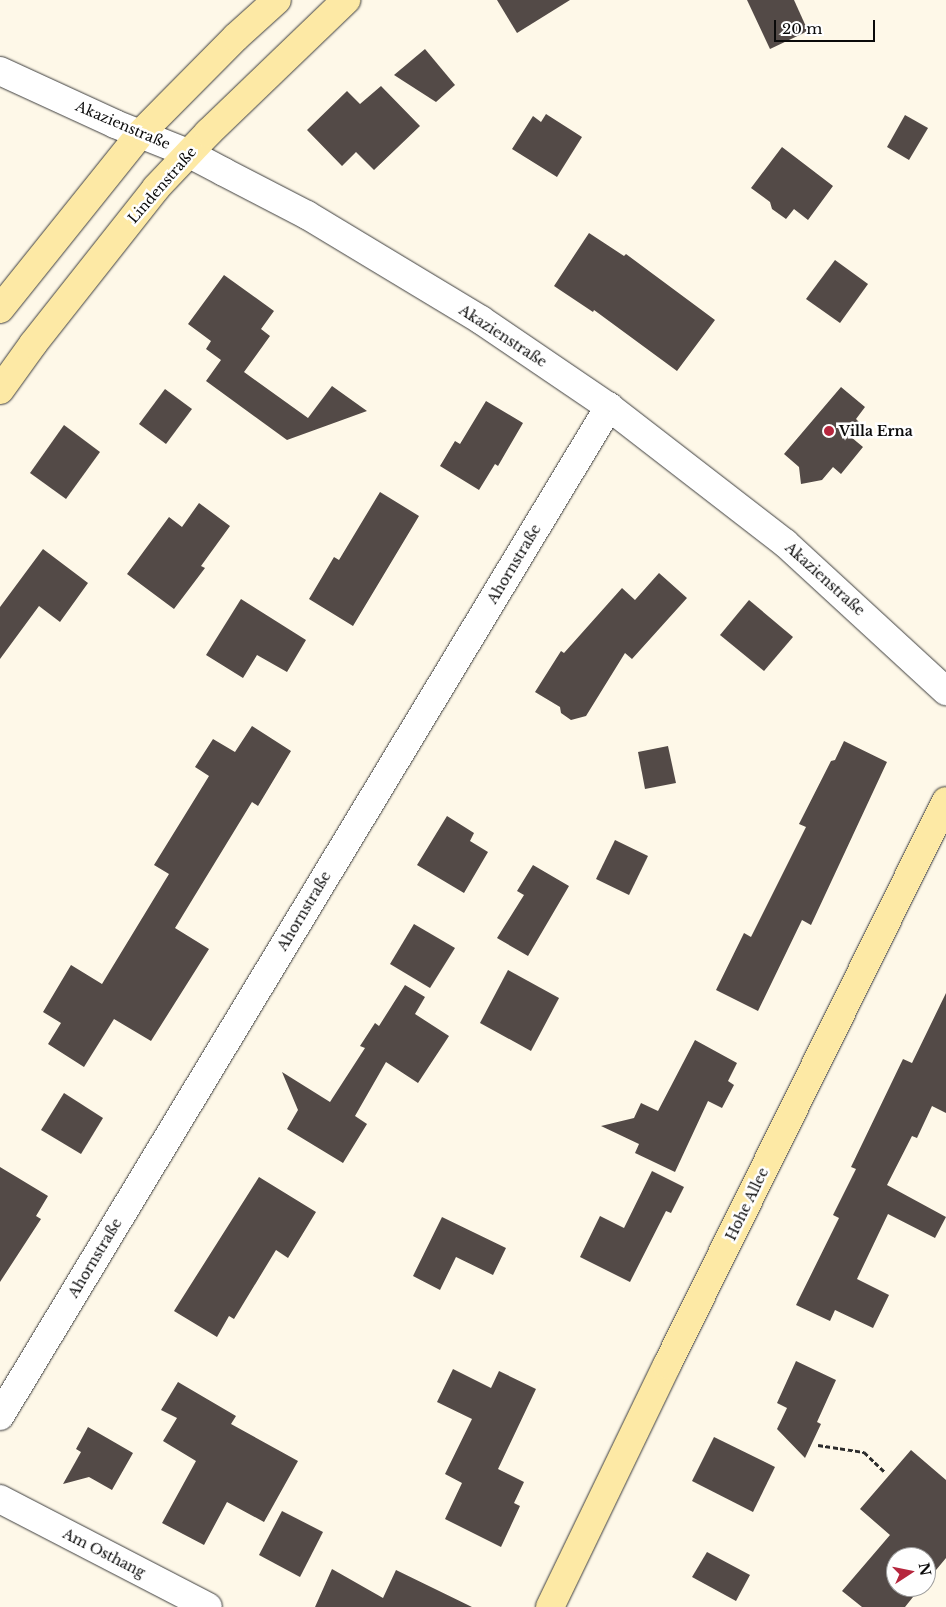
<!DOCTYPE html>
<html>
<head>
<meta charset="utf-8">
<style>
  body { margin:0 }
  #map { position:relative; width:946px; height:1607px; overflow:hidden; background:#fef8e8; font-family:"Libre Baskerville",serif }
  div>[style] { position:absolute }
  .building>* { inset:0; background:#534a47 }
  .path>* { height:3px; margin-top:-1.5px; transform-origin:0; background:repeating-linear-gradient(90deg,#2c2c2c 0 5px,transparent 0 7.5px) }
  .roads { filter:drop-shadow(0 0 1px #3d3d3d) drop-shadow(0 0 1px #3d3d3d) }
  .street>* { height:28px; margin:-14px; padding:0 14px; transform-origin:14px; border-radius:14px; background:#fff }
  .secondary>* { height:28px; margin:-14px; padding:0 14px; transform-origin:14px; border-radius:14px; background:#fde9a5 }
  .dots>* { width:14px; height:14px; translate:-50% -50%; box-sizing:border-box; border:2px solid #fff; border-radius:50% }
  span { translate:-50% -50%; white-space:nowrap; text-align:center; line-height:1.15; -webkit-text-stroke:5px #fff; paint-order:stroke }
  .street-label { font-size:14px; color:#0a0a0a }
  .poi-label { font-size:14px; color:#0a0a0a; font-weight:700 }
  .left { translate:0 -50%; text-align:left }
  .north { position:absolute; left:886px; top:1547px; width:50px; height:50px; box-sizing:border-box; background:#fff; border:1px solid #9d9d9d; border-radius:50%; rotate:79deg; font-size:14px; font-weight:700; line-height:20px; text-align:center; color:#0a0a0a }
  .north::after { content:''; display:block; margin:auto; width:18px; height:22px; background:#b6273e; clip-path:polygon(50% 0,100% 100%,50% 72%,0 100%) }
  .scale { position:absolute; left:774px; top:20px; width:101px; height:22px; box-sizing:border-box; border:2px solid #0a0a0a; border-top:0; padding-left:6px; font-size:15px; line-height:18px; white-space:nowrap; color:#0a0a0a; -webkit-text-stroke:4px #fff; paint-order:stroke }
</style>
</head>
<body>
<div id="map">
  <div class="building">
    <i style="clip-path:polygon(497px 0,570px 0,517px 33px)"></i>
    <i style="clip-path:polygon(747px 0,794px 0,808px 31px,770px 49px)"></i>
    <i style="clip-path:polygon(425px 49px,455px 85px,436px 102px,394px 75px)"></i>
    <i style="clip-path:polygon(381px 86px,420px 126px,374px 170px,356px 152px,342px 166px,307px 130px,347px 91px,360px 104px)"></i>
    <i style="clip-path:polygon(546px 114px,582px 137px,557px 177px,512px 149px,533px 116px,541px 122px)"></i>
    <i style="clip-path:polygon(905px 115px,928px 128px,909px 160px,887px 147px)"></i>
    <i style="clip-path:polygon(782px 147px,833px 186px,808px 220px,794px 209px,786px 219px,772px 209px,770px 202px,751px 188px)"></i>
    <i style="clip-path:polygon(589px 233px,624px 256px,626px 254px,715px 320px,677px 371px,594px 310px,593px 312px,554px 286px)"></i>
    <i style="clip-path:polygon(835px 260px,868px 284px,840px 323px,806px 299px)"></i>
    <i style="clip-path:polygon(224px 275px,274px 311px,261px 329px,270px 336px,244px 372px,308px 418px,332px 386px,367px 411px,287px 440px,206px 381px,221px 360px,206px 349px,211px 341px,188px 324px)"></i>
    <i style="clip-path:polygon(841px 387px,865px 407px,856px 419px,861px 424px,851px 437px,863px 447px,841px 474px,833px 467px,822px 480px,801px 484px,799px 467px,784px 454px)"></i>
    <i style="clip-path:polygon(165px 389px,192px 409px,166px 444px,139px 424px)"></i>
    <i style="clip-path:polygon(486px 401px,523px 423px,498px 466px,495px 464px,479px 490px,440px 466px,455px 441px,460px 444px)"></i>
    <i style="clip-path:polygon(64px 425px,100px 452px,66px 499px,30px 473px)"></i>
    <i style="clip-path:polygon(380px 492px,419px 516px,353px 626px,309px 599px,334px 557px,339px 560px)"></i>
    <i style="clip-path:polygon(199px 503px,230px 526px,201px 566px,205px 568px,174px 609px,127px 574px,169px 517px,182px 527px)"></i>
    <i style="clip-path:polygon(43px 549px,88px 583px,60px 622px,39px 606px,0 659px,0 607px)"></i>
    <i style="clip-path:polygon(659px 573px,687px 598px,632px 659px,625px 653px,586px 716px,571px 720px,561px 713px,560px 707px,535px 692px,561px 651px,564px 653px,622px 588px,635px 600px)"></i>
    <i style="clip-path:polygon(241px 599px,306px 640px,287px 672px,257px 655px,243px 678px,206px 655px)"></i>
    <i style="clip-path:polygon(749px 600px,793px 637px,764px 671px,720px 635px)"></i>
    <i style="clip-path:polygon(252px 726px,291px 751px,258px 806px,252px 802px,175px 928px,209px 949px,151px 1041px,114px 1019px,84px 1067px,48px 1044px,61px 1023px,43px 1012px,71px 965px,102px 984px,169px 874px,154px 865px,209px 776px,195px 767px,213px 739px,235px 752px)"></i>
    <i style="clip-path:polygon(844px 741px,887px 762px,811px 925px,802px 920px,758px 1011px,716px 990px,744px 933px,751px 937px,806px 827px,799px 824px,831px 761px,835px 760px)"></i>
    <i style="clip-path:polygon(668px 746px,676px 783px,645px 789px,638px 752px)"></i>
    <i style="clip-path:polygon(447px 816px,474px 833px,470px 841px,488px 852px,464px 893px,417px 865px)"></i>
    <i style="clip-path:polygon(615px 840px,648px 856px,629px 895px,596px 879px)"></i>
    <i style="clip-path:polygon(533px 865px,569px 886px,528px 956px,497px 938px,524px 895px,517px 891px)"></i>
    <i style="clip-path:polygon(414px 924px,455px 948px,430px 988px,390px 964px)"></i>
    <i style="clip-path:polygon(508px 970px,559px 998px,531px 1051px,480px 1023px)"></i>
    <i style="clip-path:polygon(405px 985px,425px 997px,415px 1014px,449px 1036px,418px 1083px,386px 1062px,355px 1116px,367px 1124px,343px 1163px,287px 1129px,298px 1110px,282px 1072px,330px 1102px,365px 1048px,360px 1046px,375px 1023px,379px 1026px)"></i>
    <i style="clip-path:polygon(946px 993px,946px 1113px,932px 1106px,917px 1138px,912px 1136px,887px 1185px,946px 1217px,935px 1238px,888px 1214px,857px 1279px,889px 1295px,873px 1328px,835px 1310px,830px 1321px,796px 1305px,839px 1218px,833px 1215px,856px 1169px,851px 1167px,903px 1059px,912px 1063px)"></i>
    <i style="clip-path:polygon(695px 1040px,737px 1063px,728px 1081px,734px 1085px,722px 1108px,708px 1101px,675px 1172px,635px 1153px,639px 1144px,601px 1126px,634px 1118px,641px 1103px,658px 1111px)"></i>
    <i style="clip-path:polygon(64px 1093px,103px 1118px,81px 1154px,41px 1130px)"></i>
    <i style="clip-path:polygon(0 1167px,48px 1196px,36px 1216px,41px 1219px,0 1282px)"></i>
    <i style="clip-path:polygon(652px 1171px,684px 1187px,671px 1213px,666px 1211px,630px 1282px,580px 1257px,600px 1216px,624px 1228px)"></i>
    <i style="clip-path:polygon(259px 1177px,316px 1212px,288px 1258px,276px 1250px,234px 1319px,229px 1316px,217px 1337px,174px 1311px)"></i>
    <i style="clip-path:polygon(442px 1217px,506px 1248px,493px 1275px,456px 1257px,440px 1290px,413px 1276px)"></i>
    <i style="clip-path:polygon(796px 1361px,836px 1380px,817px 1422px,821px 1424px,805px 1458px,777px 1429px,787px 1408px,777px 1403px)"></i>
    <i style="clip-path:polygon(453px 1369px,491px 1388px,499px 1371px,536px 1389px,498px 1469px,524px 1482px,514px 1503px,520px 1506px,501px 1547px,445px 1519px,462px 1483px,445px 1474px,472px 1419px,437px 1402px)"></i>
    <i style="clip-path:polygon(178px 1382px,236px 1416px,231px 1424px,298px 1461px,264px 1522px,227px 1502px,204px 1545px,162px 1523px,196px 1461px,163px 1441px,177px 1418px,161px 1410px)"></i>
    <i style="clip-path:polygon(88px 1427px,133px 1453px,112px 1490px,89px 1477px,63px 1484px,81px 1452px,76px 1449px)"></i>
    <i style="clip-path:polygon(714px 1437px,775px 1467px,753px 1512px,692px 1481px)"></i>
    <i style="clip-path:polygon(911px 1450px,946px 1480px,946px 1558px,926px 1582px,926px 1557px,896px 1557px,896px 1587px,921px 1587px,905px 1607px,862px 1607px,842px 1591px,890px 1535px,860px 1509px)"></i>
    <i style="clip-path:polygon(282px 1511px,323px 1532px,300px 1577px,259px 1555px)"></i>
    <i style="clip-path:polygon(707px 1552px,750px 1575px,736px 1601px,692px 1577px)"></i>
    <i style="clip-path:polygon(332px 1569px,383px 1598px,396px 1570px,472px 1607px,315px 1607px)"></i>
  </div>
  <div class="path">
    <i style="left:818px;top:1445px;width:47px;rotate:8.7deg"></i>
    <i style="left:864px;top:1452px;width:29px;rotate:44deg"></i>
  </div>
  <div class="roads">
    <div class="street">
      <i style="left:0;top:71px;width:127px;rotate:24.7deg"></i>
      <i style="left:115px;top:124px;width:79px;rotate:21.7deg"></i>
      <i style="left:188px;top:153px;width:41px;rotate:27.8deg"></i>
      <i style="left:224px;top:172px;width:93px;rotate:27.4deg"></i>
      <i style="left:307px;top:215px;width:203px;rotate:31.1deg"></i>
      <i style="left:481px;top:320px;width:155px;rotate:34.2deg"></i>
      <i style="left:609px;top:407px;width:222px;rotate:37.7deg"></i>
      <i style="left:785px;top:543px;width:219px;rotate:42.6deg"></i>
      <i style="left:0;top:1416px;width:1179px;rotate:-58.89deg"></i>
      <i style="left:0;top:1499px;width:234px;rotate:27.4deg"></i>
    </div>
    <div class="secondary">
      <i style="left:0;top:309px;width:224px;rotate:-51.3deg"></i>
      <i style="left:140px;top:134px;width:136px;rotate:-45.3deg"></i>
      <i style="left:236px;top:37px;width:55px;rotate:-42.1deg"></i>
      <i style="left:0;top:390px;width:57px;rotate:-54.3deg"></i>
      <i style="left:33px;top:344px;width:199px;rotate:-51.7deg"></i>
      <i style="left:156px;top:188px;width:76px;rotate:-46.6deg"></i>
      <i style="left:208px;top:133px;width:192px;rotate:-43.9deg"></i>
      <i style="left:550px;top:1607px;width:269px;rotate:-64.2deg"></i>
      <i style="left:667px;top:1365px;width:629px;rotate:-63.68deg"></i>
    </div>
  </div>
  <div class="dots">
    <i style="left:829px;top:431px;background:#b6273e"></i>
  </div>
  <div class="street-label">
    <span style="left:123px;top:125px;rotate:23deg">Akazienstraße</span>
    <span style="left:162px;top:185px;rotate:-49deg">Lindenstraße</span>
    <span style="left:503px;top:336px;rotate:33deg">Akazienstraße</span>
    <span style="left:514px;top:564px;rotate:-59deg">Ahornstraße</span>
    <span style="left:825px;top:579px;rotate:42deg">Akazienstraße</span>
    <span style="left:304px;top:911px;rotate:-59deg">Ahornstraße</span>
    <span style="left:747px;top:1204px;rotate:-64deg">Hohe Allee</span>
    <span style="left:95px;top:1258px;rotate:-59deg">Ahornstraße</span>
    <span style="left:104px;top:1553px;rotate:27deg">Am Osthang</span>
  </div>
  <div class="poi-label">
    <span class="left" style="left:839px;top:431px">Villa Erna</span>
  </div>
  <div class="north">N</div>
  <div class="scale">20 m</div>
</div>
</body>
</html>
